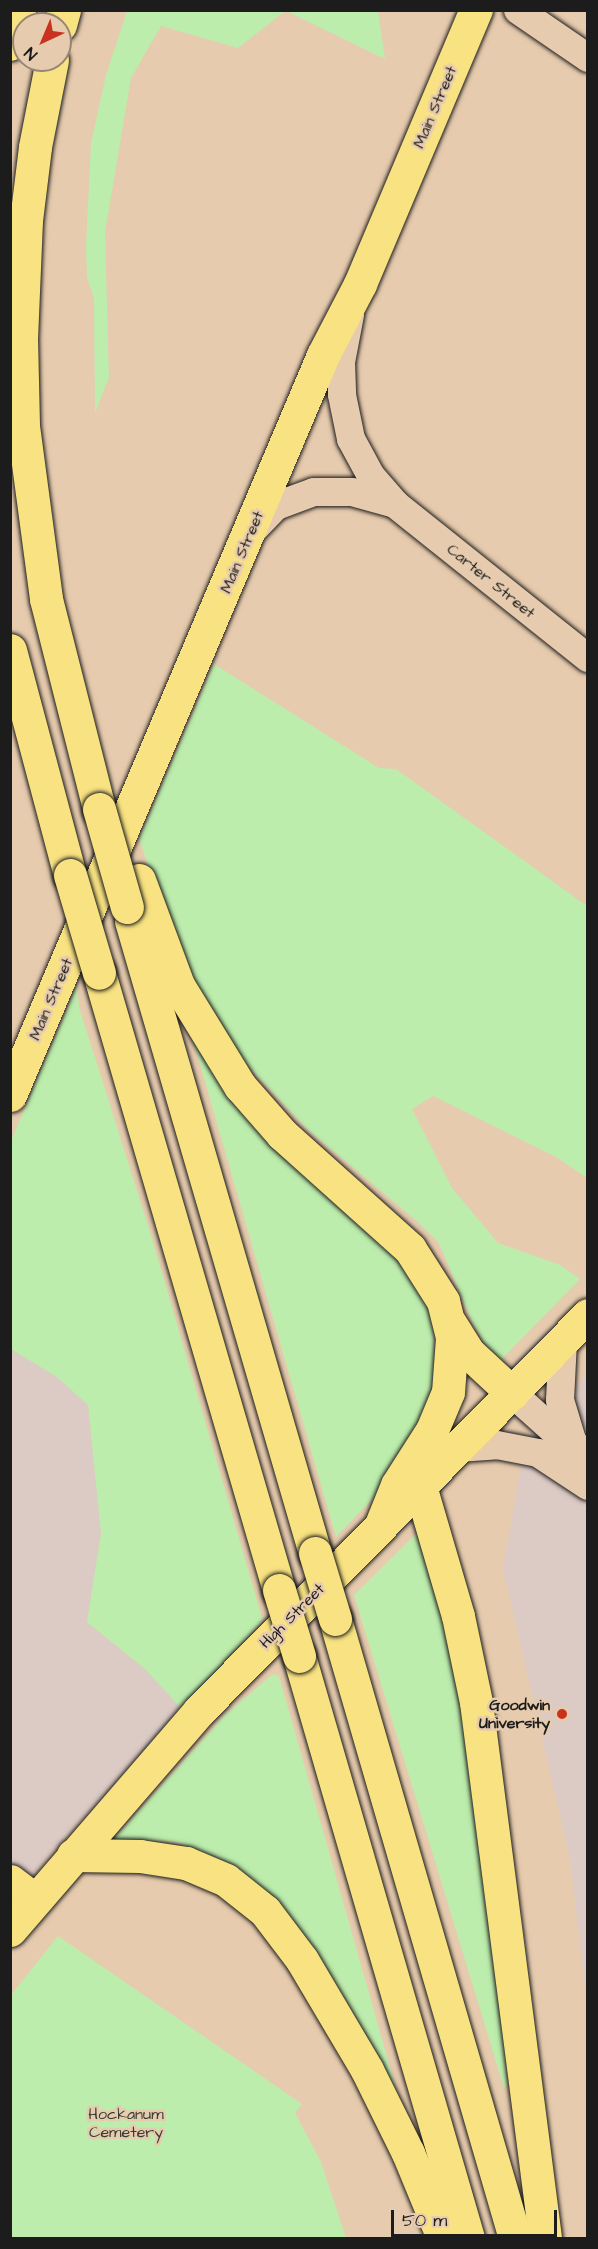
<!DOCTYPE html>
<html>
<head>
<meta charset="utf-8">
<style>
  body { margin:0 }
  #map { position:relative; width:598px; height:2249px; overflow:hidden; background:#e7cbae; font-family:"Architects Daughter",sans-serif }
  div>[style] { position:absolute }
  .built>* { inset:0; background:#dccac4 }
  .green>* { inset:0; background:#bcedac }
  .roads { filter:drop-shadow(0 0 2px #1c1c1c) drop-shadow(0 0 2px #1c1c1c) }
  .minor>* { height:28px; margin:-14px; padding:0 14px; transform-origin:14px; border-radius:14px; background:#e7cbae }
  .major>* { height:33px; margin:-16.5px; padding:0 16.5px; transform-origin:16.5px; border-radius:16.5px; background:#f8e281 }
  .highway>* { height:33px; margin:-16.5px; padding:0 16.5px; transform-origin:16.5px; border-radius:16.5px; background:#f8e281 }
  .bridges { filter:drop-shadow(0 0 2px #1c1c1c) drop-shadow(0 0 2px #1c1c1c) }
  .highway-bridge>* { height:33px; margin:-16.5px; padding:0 16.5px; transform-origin:16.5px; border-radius:16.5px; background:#f8e281 }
  .dots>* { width:16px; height:16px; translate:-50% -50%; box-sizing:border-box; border:3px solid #e7cbae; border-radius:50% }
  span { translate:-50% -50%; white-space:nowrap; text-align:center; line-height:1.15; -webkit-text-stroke:5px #e7cbae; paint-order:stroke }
  .street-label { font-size:16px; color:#1c1c1c }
  .poi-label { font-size:16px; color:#1c1c1c; font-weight:700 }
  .right { translate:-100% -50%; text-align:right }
  .park-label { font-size:16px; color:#343b32 }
  .frame { position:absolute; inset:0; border:12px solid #1c1c1c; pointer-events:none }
  .north { position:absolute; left:12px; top:12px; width:60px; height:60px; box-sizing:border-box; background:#e7cbae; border:2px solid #968574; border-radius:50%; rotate:224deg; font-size:16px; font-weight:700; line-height:24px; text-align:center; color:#1c1c1c }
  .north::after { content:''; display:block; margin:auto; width:21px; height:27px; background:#c8321e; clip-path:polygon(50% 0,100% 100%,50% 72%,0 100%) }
  .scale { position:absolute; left:391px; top:2210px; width:166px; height:27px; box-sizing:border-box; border:3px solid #1c1c1c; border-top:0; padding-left:8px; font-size:18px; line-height:21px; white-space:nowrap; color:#1c1c1c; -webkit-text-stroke:4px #e7cbae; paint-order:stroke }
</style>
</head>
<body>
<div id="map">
  <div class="built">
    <i style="clip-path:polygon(11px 1348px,57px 1377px,88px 1404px,101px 1533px,87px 1622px,145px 1669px,182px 1709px,11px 1898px)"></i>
    <i style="clip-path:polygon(587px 1374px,587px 2003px,570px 1859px,503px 1569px,526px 1437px)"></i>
  </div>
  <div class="green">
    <i style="clip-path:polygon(127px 11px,285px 11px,238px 48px,161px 26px,131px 78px,105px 232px,109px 377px,95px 413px,94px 299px,87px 277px,86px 246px,91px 143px,106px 75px)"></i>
    <i style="clip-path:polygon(286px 11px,378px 11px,385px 59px)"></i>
    <i style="clip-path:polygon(214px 664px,379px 768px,396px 769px,587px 906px,587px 1178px,556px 1157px,433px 1096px,412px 1109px,452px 1188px,498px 1243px,560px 1265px,580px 1279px,497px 1364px,473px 1324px,439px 1243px,418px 1222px,306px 1128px,225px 1041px,180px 959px,139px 839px)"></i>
    <i style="clip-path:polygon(77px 986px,79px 1007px,153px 1241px,263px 1621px,182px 1709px,145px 1669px,87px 1622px,101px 1533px,88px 1405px,57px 1377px,11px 1349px,10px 1143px)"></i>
    <i style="clip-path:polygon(193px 1040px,279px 1153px,387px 1248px,412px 1278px,429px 1311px,434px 1336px,433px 1384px,422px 1420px,376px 1495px,336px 1537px)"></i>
    <i style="clip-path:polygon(419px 1531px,468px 1691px,493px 1898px,507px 2086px,504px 2088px,354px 1595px)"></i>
    <i style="clip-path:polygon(273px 1674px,279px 1676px,401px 2106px,227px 1864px,173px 1841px,113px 1840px,225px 1715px)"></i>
    <i style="clip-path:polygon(58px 1936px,302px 2104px,295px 2113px,321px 2162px,346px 2238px,11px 2238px,11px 1995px)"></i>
  </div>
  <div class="roads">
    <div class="minor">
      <i style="left:518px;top:10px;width:85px;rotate:34.4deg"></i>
      <i style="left:350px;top:315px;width:48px;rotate:100.8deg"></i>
      <i style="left:341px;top:362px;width:33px;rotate:88deg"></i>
      <i style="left:342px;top:395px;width:45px;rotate:78.4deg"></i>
      <i style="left:351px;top:439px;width:42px;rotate:61.6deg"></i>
      <i style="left:371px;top:476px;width:37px;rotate:49deg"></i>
      <i style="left:395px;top:504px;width:247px;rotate:38.6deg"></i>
      <i style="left:251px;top:532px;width:36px;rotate:-46deg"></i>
      <i style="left:276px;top:506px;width:40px;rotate:-20.2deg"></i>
      <i style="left:314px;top:492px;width:38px"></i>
      <i style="left:352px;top:492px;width:45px;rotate:15.6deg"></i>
      <i style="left:563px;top:1341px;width:59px;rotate:92.9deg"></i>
      <i style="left:560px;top:1400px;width:42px;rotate:73.3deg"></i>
      <i style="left:572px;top:1440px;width:20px;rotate:57deg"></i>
      <i style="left:512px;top:1393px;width:82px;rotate:42deg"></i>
      <i style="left:458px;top:1448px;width:39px;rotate:-4deg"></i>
      <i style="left:497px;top:1445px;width:42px;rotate:11deg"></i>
      <i style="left:538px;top:1453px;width:60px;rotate:33.4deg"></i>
    </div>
    <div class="major">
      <i style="left:10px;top:1095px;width:803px;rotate:-67.07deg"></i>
      <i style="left:323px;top:355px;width:80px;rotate:-62.5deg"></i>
      <i style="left:360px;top:284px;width:298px;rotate:-67.1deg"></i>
      <i style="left:10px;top:1881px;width:31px;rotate:37deg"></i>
      <i style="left:10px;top:1930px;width:289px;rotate:-49.2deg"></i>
      <i style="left:199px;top:1711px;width:555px;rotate:-45.51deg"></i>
    </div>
    <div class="highway">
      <i style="left:60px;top:25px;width:16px;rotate:-75deg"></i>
      <i style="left:10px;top:44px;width:35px;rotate:-75deg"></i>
      <i style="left:52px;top:60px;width:89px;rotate:101.1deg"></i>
      <i style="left:35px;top:147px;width:74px;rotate:97deg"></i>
      <i style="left:26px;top:220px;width:117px;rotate:92.4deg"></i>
      <i style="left:21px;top:337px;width:89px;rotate:88.7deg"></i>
      <i style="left:23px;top:426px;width:175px;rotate:82.4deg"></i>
      <i style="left:46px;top:599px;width:217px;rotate:75.8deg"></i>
      <i style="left:10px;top:650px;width:233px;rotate:75.1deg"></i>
      <i style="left:139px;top:880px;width:112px;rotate:69.6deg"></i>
      <i style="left:178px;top:985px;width:119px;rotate:58.5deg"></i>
      <i style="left:240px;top:1086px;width:64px;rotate:48.8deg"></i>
      <i style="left:282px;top:1134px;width:172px;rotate:41.9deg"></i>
      <i style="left:410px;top:1249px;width:62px;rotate:57.6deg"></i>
      <i style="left:443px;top:1301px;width:38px;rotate:76deg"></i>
      <i style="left:452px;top:1338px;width:54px;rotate:94.2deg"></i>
      <i style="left:448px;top:1392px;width:41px;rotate:112.8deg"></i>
      <i style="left:432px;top:1430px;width:65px;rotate:122.5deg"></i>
      <i style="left:397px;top:1485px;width:45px;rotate:112deg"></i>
      <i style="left:131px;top:921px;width:658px;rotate:73.77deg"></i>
      <i style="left:99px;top:973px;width:643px;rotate:73.74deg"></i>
      <i style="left:450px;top:1323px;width:36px;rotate:58deg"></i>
      <i style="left:469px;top:1353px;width:59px;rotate:42.9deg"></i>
      <i style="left:420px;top:1486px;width:135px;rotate:73.7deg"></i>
      <i style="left:458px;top:1616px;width:88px;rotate:78.2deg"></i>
      <i style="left:476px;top:1702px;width:540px;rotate:82.66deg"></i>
      <i style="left:335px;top:1619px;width:645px;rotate:73.79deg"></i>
      <i style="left:299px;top:1656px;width:606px;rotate:73.81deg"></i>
      <i style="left:73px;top:1855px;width:67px;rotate:0.9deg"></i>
      <i style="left:140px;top:1856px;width:47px;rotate:8.7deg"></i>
      <i style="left:186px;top:1863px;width:43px;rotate:23deg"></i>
      <i style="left:226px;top:1880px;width:50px;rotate:38.5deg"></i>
      <i style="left:265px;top:1911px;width:61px;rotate:52.9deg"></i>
      <i style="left:302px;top:1960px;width:128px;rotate:59.4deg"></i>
      <i style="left:367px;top:2070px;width:93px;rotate:63.7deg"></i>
      <i style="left:408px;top:2153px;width:92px;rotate:67.6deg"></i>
    </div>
  </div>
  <div class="bridges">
    <div class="highway-bridge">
      <i style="left:99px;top:809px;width:102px;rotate:74.1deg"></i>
      <i style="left:70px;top:875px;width:102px;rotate:73.5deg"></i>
      <i style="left:315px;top:1553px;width:69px;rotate:73.1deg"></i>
      <i style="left:279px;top:1590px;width:69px;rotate:73.1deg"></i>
    </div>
  </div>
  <div class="dots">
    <i style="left:562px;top:1714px;background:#c8321e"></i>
  </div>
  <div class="street-label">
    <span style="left:435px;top:107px;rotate:-67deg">Main Street</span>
    <span style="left:242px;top:552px;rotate:-67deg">Main Street</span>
    <span style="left:491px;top:581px;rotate:39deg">Carter Street</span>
    <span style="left:51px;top:999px;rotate:-67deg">Main Street</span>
    <span style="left:292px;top:1616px;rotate:-45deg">High Street</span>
  </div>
  <div class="poi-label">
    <span class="right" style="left:550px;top:1714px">Goodwin<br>University</span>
  </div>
  <div class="park-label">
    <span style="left:126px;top:2123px">Hockanum<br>Cemetery</span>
  </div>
  <div class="frame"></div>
  <div class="north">N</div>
  <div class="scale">50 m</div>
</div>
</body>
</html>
